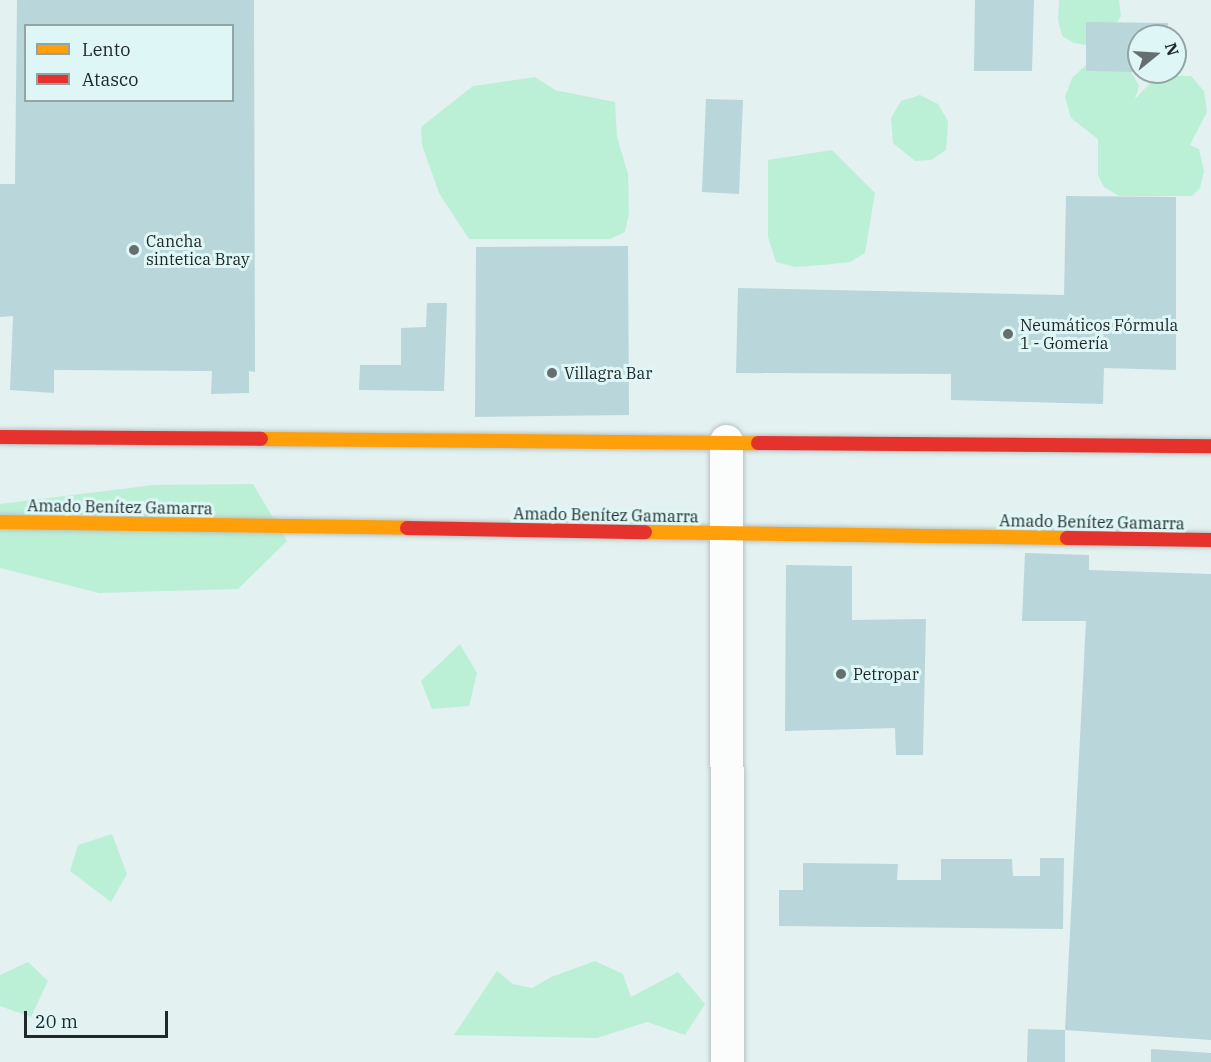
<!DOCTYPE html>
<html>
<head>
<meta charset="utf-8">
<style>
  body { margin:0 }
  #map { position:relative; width:1211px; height:1062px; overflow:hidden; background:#e4f1f1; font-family:"IBM Plex Serif",serif }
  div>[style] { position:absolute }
  .green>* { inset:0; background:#bbf0d6 }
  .building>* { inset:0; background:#b9d6da }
  .roads { filter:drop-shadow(0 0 2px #b7c2c2) drop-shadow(0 0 2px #b7c2c2) }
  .street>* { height:33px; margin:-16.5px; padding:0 16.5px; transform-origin:16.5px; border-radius:16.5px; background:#fbfdfd }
  .slow>* { height:14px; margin:-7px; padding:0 7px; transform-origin:7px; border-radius:7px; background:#ff9f0a }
  .jam>* { height:14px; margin:-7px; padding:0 7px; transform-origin:7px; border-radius:7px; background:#e5322d }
  .dots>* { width:16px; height:16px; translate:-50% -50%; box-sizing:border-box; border:3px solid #def7f6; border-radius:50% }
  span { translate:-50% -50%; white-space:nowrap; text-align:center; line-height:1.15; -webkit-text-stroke:6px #def7f6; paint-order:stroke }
  .poi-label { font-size:16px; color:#202929 }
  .left { translate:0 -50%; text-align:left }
  .street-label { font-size:16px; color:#202929 }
  .legend { position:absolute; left:24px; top:24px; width:210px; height:78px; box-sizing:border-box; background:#def7f6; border:2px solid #92a5a4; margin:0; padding:8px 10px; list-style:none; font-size:18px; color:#202929 }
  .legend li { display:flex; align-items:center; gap:12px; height:30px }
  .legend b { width:30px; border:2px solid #92a5a4 }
  .north { position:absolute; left:1127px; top:24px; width:60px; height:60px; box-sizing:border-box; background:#def7f6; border:2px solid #92a5a4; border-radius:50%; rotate:72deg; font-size:16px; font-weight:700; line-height:24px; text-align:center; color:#202929 }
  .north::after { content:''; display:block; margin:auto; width:21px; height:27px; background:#656f6f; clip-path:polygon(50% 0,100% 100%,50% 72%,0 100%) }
  .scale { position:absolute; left:24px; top:1011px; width:144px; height:27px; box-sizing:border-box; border:3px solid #202929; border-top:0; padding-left:8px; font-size:18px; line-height:21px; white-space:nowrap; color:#202929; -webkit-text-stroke:4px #def7f6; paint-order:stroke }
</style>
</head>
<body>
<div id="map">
  <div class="green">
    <i style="clip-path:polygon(1059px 0,1119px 0,1121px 16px,1106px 41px,1092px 46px,1074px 43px,1062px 36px,1058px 20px)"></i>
    <i style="clip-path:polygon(1104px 60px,1127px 64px,1139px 86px,1135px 99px,1154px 79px,1174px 76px,1191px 76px,1204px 91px,1207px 112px,1190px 145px,1199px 149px,1204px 171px,1200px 188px,1192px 196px,1119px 196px,1104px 187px,1098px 175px,1098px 139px,1071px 118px,1065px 97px,1072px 78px,1086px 65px)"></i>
    <i style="clip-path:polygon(535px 77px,555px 90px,615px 102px,617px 137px,628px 174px,629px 213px,625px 232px,610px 239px,469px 239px,439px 193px,422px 145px,421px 127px,473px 86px)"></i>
    <i style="clip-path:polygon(920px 95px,938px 104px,948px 121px,946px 150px,931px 160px,915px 161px,893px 143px,891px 118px,901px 101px)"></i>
    <i style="clip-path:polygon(832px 150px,875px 193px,865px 253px,850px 262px,823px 265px,795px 267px,776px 262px,768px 237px,768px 160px)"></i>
    <i style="clip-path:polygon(253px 484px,287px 541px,238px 589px,99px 593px,0 568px,0 504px,153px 485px)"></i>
    <i style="clip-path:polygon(460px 644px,477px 673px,469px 706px,432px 709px,421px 681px)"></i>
    <i style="clip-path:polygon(112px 834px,127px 874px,111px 902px,70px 871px,78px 845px)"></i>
    <i style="clip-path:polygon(595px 961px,623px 974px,631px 997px,678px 972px,705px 1004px,685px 1035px,647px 1022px,597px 1038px,454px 1035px,497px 971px,513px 984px,532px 988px,551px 977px)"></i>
    <i style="clip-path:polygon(28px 962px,48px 981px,31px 1017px,0 1006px,0 975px)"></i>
  </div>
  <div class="building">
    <i style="clip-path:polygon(evenodd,17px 0,254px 0,255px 372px,249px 371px,249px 393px,211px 394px,212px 371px,54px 370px,54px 393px,10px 390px,13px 316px,0 317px,0 184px,15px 184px,17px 0,26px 26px,232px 26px,232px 100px,26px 100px,26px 26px)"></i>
    <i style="clip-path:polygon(975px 0,1034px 0,1032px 71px,974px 71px)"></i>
    <i style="clip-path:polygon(1086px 22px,1168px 23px,1168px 36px,1139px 36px,1139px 72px,1086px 71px)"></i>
    <i style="clip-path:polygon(706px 99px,743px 100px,739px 194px,702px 192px)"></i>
    <i style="clip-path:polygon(1066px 196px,1176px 197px,1176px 370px,1104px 368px,1103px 404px,951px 400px,951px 374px,736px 373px,738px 288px,1064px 295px)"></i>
    <i style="clip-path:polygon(628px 246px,629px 415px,475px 417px,476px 247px)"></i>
    <i style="clip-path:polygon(427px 303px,447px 303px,444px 391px,359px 390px,360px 365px,401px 365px,401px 328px,426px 327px)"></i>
    <i style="clip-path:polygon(1025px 553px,1089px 555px,1089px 570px,1211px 574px,1211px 1040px,1065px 1030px,1086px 621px,1022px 621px)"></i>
    <i style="clip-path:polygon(786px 565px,852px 566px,852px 620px,926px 619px,923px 755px,896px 755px,895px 728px,785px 731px)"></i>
    <i style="clip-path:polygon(1040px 858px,1064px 858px,1063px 929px,779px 926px,779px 890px,803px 890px,803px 863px,898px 864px,897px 880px,941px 880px,941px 859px,1012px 859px,1013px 876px,1040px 876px)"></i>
    <i style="clip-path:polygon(1028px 1029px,1065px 1030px,1065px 1062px,1027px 1062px)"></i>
    <i style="clip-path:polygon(1151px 1049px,1211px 1053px,1211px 1062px,1151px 1062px)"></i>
  </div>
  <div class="roads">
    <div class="street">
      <i style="left:726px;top:441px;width:621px;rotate:89.91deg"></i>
    </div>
    <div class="slow">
      <i style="left:261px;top:439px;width:497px;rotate:0.5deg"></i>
      <i style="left:0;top:522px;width:407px;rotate:0.8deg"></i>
      <i style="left:645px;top:532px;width:422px;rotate:0.8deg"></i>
    </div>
    <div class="jam">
      <i style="left:0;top:437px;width:261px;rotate:0.4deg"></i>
      <i style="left:758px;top:443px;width:453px;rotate:0.4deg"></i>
      <i style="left:407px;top:528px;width:238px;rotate:1deg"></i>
      <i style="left:1067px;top:538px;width:144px;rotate:0.8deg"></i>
    </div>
  </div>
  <div class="dots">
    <i style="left:134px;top:250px;background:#656f6f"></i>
    <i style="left:1008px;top:334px;background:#656f6f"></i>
    <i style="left:552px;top:373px;background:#656f6f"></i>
    <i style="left:841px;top:674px;background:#656f6f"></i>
  </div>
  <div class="poi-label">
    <span class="left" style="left:146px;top:250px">Cancha<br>sintetica Bray</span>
    <span class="left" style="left:1020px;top:334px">Neumáticos Fórmula<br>1 - Gomería</span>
    <span class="left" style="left:564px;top:373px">Villagra Bar</span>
    <span class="left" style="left:853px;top:674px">Petropar</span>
  </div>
  <div class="street-label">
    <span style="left:120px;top:507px;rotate:1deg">Amado Benítez Gamarra</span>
    <span style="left:606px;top:515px;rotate:1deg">Amado Benítez Gamarra</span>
    <span style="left:1092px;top:522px;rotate:1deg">Amado Benítez Gamarra</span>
  </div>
  <ul class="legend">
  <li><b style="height:8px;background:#ff9f0a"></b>Lento</li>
  <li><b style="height:8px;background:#e5322d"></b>Atasco</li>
  </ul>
  <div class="north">N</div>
  <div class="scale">20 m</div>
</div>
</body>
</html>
